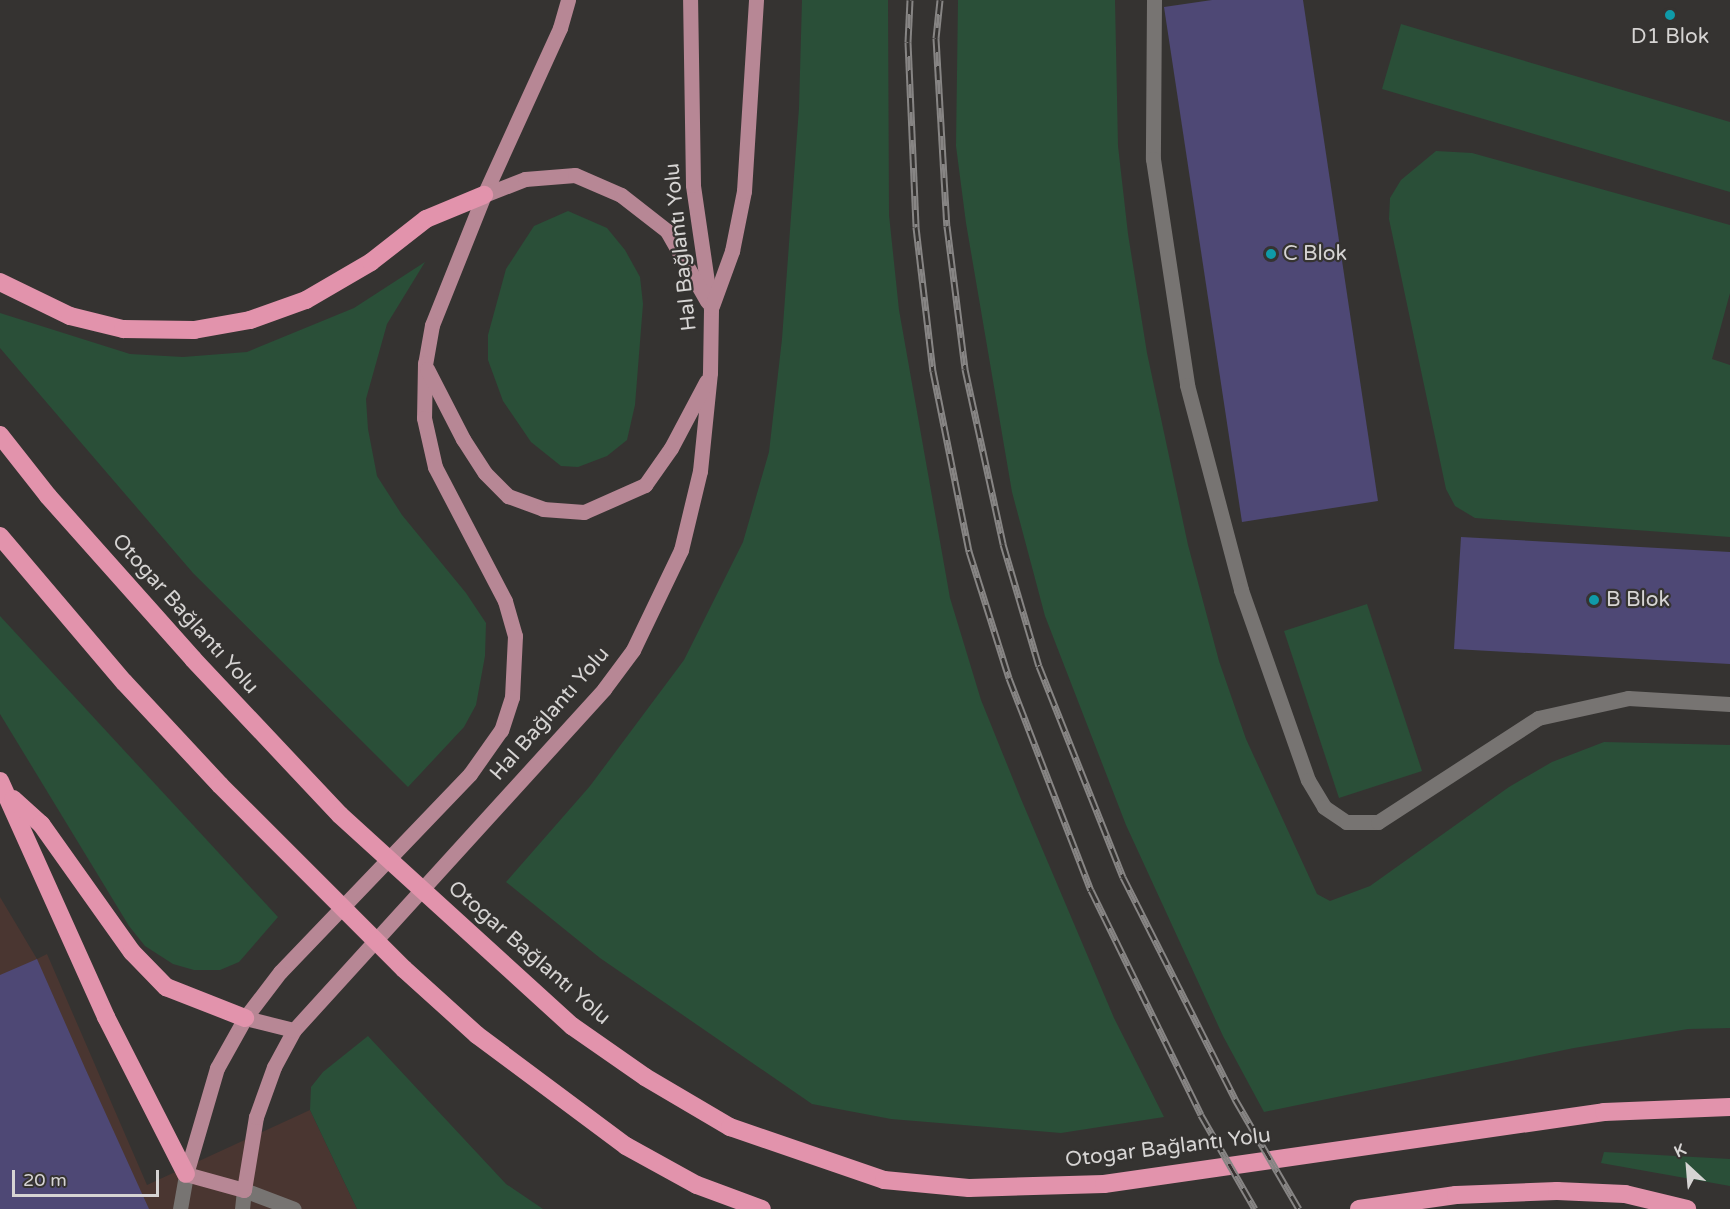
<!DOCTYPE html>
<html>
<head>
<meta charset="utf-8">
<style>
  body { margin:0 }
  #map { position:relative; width:1730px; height:1209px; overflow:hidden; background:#353331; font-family:"Varela Round",sans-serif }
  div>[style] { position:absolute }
  .commercial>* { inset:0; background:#4a3631 }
  .green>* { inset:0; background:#2a4f38 }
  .building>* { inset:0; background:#4e4875 }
  .lane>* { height:15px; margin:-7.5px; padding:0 7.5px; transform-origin:7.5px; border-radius:7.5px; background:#777472 }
  .primary>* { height:15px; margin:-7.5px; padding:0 7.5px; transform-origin:7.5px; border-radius:7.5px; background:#b78795 }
  .highway>* { height:18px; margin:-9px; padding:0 9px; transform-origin:9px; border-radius:9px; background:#e293ac }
  .rail>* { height:7px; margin-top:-3.5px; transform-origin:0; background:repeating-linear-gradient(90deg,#353331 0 14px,#878584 0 28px); box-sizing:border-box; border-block:2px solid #878584 }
  .dots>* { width:16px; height:16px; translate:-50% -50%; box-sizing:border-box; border:3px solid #353331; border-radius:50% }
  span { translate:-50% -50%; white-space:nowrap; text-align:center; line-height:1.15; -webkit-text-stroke:4.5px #353331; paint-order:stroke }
  .poi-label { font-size:21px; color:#d6d4d3 }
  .left { translate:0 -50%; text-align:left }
  .street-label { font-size:21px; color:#d6d4d3 }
  .north { position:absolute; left:1658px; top:1137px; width:60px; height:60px; -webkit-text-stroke:4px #353331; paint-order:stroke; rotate:334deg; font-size:16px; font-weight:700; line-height:24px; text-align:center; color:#d6d4d3 }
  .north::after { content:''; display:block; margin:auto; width:21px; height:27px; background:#d6d4d3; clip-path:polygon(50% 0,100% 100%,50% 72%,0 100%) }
  .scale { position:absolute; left:12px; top:1170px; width:147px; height:27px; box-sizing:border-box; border:3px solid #d6d4d3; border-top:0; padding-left:8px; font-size:18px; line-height:21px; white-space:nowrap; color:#d6d4d3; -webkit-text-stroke:4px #353331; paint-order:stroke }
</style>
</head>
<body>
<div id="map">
  <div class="commercial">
    <i style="clip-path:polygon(0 897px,37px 959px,47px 954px,147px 1185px,310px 1110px,357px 1209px,0 1209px)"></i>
  </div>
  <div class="green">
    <i style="clip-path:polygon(802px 0,888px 0,889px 215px,899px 310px,950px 598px,981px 700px,1021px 799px,1114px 1018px,1164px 1117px,1061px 1133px,891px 1119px,812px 1104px,600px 958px,506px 882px,590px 786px,684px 660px,743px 542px,769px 452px,782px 339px,799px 108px)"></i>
    <i style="clip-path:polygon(958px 0,1115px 0,1118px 146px,1128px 234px,1147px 353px,1188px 545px,1219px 661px,1246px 739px,1317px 894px,1330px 901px,1370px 886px,1509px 787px,1552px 762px,1604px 742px,1730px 745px,1730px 1028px,1688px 1029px,1574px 1048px,1264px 1112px,1223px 1036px,1126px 825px,1045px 616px,1012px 492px,966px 223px,956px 146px)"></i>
    <i style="clip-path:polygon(1401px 24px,1730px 122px,1730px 192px,1382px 89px)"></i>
    <i style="clip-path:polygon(1436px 151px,1472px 153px,1730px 225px,1730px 293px,1712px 359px,1730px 365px,1730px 537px,1475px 518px,1455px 506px,1446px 489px,1389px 219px,1390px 198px,1401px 180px)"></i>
    <i style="clip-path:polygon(568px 211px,607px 228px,625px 250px,640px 277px,643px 304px,635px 405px,627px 440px,607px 456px,578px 467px,561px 466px,531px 442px,503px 401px,488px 360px,488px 335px,506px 269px,534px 226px)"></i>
    <i style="clip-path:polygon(425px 262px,387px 324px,366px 399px,368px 429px,377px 476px,402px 515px,466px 593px,486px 623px,485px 656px,476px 705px,464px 727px,408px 787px,193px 573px,83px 445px,0 348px,0 313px,130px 354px,183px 357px,247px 352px,354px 308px)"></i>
    <i style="clip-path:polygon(1367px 604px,1422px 771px,1339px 798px,1284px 631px)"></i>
    <i style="clip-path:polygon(0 616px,278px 917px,239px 962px,220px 970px,194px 970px,173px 964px,145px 946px,129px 926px,0 714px)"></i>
    <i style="clip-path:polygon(368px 1036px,506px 1184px,543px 1209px,357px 1209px,310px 1110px,311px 1087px,323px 1072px)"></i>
    <i style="clip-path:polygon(1604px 1152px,1730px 1159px,1730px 1186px,1601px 1163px)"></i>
  </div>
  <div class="building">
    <i style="clip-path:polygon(1212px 0,1303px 0,1378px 501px,1242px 522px,1164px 7px)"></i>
    <i style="clip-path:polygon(1461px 537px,1730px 552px,1730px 664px,1454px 649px)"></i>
    <i style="clip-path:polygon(37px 959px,85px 1068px,149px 1209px,0 1209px,0 975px)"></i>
  </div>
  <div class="lane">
    <i style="left:1154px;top:0;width:159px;rotate:90.4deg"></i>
    <i style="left:1153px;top:159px;width:229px;rotate:81.4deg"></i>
    <i style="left:1187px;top:385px;width:212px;rotate:75.2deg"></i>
    <i style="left:1241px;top:590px;width:201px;rotate:70.6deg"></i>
    <i style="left:1308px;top:780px;width:31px;rotate:59deg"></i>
    <i style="left:1324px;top:807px;width:27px;rotate:34deg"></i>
    <i style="left:1346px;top:822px;width:32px"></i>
    <i style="left:1378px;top:822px;width:191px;rotate:-33deg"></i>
    <i style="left:1538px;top:718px;width:92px;rotate:-12.5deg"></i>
    <i style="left:1628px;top:698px;width:102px;rotate:3.4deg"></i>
    <i style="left:180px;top:1209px;width:36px;rotate:-80deg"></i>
    <i style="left:242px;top:1209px;width:19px;rotate:-84deg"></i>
    <i style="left:244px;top:1190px;width:53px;rotate:20.8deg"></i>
  </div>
  <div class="primary">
    <i style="left:568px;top:0;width:29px;rotate:106deg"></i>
    <i style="left:560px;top:28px;width:183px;rotate:114.5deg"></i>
    <i style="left:484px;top:195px;width:140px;rotate:111.8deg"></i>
    <i style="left:432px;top:325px;width:39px;rotate:100deg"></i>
    <i style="left:425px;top:363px;width:55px;rotate:91deg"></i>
    <i style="left:424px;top:418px;width:50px;rotate:77.3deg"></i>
    <i style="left:435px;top:467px;width:151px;rotate:62.4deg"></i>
    <i style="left:505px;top:601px;width:36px;rotate:74deg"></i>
    <i style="left:515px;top:636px;width:61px;rotate:92.8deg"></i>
    <i style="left:512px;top:697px;width:35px;rotate:108deg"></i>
    <i style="left:501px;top:730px;width:54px;rotate:125.2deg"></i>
    <i style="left:470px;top:774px;width:274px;rotate:133.8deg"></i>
    <i style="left:280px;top:972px;width:58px;rotate:127.3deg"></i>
    <i style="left:245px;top:1018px;width:57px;rotate:119.2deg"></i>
    <i style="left:217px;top:1068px;width:110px;rotate:106.3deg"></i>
    <i style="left:186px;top:1174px;width:60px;rotate:15.4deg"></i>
    <i style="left:244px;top:1190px;width:74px;rotate:-80.7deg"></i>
    <i style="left:256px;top:1117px;width:53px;rotate:-70.2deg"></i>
    <i style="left:274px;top:1067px;width:42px;rotate:-61.6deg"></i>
    <i style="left:294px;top:1030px;width:461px;rotate:-47.7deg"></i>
    <i style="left:604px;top:689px;width:49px;rotate:-53.4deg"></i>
    <i style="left:633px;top:650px;width:111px;rotate:-64.4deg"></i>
    <i style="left:681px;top:550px;width:81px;rotate:-76.5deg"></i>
    <i style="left:700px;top:471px;width:99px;rotate:-84.2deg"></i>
    <i style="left:710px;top:373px;width:64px;rotate:-89.1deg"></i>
    <i style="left:711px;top:309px;width:125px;rotate:-98.3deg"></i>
    <i style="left:693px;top:185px;width:185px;rotate:-90.9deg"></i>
    <i style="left:484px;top:195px;width:44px;rotate:-21.3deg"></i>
    <i style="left:525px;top:179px;width:50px;rotate:-4.6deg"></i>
    <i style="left:575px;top:175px;width:50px;rotate:23.5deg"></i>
    <i style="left:621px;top:195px;width:58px;rotate:38deg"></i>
    <i style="left:667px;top:231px;width:81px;rotate:60.3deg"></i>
    <i style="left:712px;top:306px;width:59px;rotate:-70deg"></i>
    <i style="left:732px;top:251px;width:61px;rotate:-78.7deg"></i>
    <i style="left:744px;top:191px;width:191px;rotate:-86.4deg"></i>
    <i style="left:427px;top:369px;width:79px;rotate:62.8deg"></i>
    <i style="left:463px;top:439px;width:40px;rotate:57.1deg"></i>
    <i style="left:485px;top:473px;width:33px;rotate:45deg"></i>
    <i style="left:508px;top:496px;width:37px;rotate:20deg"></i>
    <i style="left:543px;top:509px;width:41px;rotate:4.2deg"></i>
    <i style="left:584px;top:512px;width:67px;rotate:-23.9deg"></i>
    <i style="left:645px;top:485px;width:45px;rotate:-54.9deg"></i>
    <i style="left:671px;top:448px;width:75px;rotate:-62.1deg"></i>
    <i style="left:245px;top:1018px;width:50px;rotate:13.8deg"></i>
  </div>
  <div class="highway">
    <i style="left:0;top:282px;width:78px;rotate:25.9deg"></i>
    <i style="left:70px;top:316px;width:55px;rotate:13.8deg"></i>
    <i style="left:123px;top:329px;width:71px;rotate:0.8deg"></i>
    <i style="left:194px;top:330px;width:57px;rotate:-10.1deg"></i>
    <i style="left:250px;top:320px;width:59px;rotate:-19.7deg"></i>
    <i style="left:306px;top:300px;width:75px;rotate:-30.3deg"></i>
    <i style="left:371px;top:262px;width:70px;rotate:-38deg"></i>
    <i style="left:426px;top:219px;width:63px;rotate:-22.5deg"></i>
    <i style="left:0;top:435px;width:78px;rotate:51.8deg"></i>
    <i style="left:48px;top:496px;width:218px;rotate:48.3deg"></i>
    <i style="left:193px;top:659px;width:214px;rotate:46.7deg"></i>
    <i style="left:340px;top:815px;width:314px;rotate:42.3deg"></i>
    <i style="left:572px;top:1026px;width:89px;rotate:34.9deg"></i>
    <i style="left:645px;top:1077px;width:99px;rotate:30.5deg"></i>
    <i style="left:730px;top:1127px;width:163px;rotate:19deg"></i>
    <i style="left:884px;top:1180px;width:85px;rotate:5.4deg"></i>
    <i style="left:969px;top:1188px;width:135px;rotate:-1.7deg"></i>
    <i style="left:1104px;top:1184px;width:505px;rotate:-8.19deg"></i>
    <i style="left:1604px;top:1112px;width:126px;rotate:-2.3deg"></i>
    <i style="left:0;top:536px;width:192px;rotate:49.7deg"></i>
    <i style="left:124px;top:682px;width:141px;rotate:47deg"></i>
    <i style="left:220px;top:785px;width:260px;rotate:45deg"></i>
    <i style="left:404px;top:969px;width:98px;rotate:42.1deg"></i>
    <i style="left:477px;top:1035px;width:186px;rotate:36.7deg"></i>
    <i style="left:626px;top:1146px;width:81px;rotate:28.8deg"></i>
    <i style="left:697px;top:1185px;width:69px;rotate:20.3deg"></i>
    <i style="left:0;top:781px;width:259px;rotate:65.8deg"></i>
    <i style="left:106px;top:1017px;width:176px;rotate:63deg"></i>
    <i style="left:13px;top:799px;width:38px;rotate:42deg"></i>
    <i style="left:41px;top:824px;width:157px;rotate:54.6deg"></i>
    <i style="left:132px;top:952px;width:49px;rotate:45.8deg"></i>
    <i style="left:166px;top:987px;width:85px;rotate:21.4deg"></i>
    <i style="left:1359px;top:1209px;width:98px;rotate:-8.2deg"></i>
    <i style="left:1456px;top:1195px;width:101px;rotate:-2.3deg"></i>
    <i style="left:1557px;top:1191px;width:68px;rotate:2.5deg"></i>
    <i style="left:1625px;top:1194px;width:64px;rotate:13.6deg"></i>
  </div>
  <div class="rail">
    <i style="left:910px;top:0;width:42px;rotate:92.7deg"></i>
    <i style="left:908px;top:42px;width:185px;rotate:87.5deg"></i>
    <i style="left:916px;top:227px;width:145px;rotate:83.3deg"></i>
    <i style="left:933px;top:371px;width:184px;rotate:78.7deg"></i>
    <i style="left:969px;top:551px;width:133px;rotate:72.5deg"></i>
    <i style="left:1009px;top:678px;width:227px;rotate:68.9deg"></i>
    <i style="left:1091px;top:890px;width:250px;rotate:63.9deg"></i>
    <i style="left:1201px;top:1115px;width:108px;rotate:60.1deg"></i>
    <i style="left:940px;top:0;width:38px;rotate:96deg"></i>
    <i style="left:936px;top:38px;width:188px;rotate:86.7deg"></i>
    <i style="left:947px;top:226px;width:144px;rotate:82.8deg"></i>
    <i style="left:965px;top:369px;width:179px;rotate:77.7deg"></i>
    <i style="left:1003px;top:544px;width:127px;rotate:73.6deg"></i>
    <i style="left:1039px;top:666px;width:227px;rotate:68.3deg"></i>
    <i style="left:1123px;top:877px;width:249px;rotate:63.2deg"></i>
    <i style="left:1235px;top:1099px;width:127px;rotate:59.8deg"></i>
  </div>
  <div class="dots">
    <i style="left:1670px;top:15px;background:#0f9aa8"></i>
    <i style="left:1271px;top:254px;background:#0f9aa8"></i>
    <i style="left:1594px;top:600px;background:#0f9aa8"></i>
  </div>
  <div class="poi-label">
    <span style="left:1670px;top:37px">D1 Blok</span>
    <span class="left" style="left:1283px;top:254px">C Blok</span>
    <span class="left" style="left:1606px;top:600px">B Blok</span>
  </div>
  <div class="street-label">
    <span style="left:681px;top:247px;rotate:-96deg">Hal Bağlantı Yolu</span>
    <span style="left:185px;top:614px;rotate:48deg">Otogar Bağlantı Yolu</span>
    <span style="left:550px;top:714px;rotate:-49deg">Hal Bağlantı Yolu</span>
    <span style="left:529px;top:953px;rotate:41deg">Otogar Bağlantı Yolu</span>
    <span style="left:1168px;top:1148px;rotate:-7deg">Otogar Bağlantı Yolu</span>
  </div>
  <div class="north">K</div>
  <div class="scale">20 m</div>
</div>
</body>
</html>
